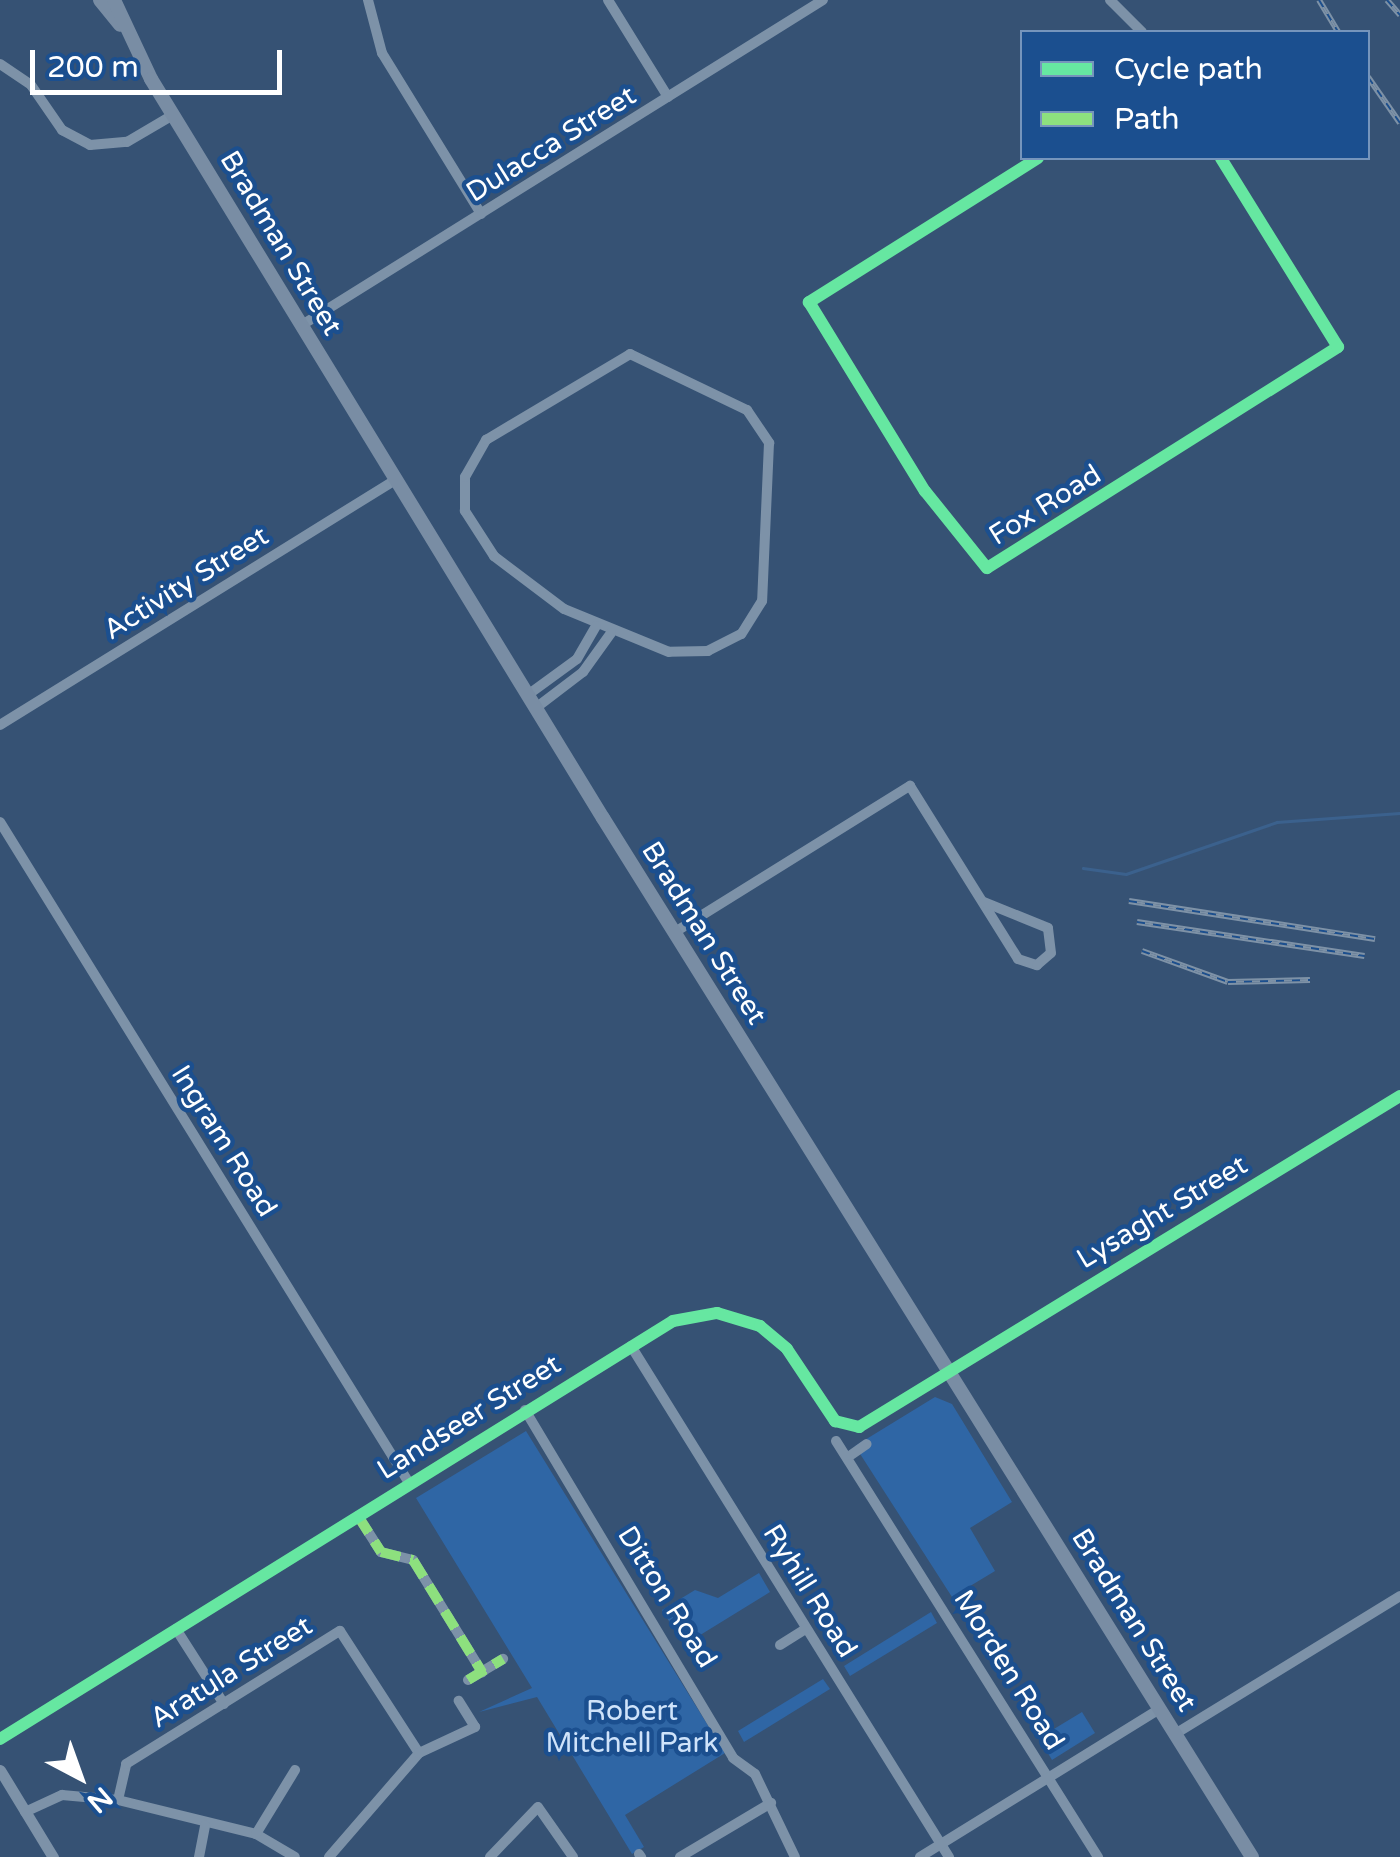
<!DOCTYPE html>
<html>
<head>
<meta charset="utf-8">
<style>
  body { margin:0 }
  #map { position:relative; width:1400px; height:1857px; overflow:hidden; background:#365274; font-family:"Varela Round",sans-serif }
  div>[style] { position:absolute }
  .green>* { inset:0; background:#2f66a5 }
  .stream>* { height:2.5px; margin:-1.25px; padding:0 1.25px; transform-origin:1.25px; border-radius:1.25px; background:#3b618d }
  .minor>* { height:10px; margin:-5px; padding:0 5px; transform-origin:5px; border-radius:5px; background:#7d92a8 }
  .tertiary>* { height:11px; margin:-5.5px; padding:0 5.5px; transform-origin:5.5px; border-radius:5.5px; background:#7d92a8 }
  .secondary>* { height:14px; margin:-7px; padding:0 7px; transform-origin:7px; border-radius:7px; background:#798da4 }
  .rail>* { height:6px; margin-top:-3px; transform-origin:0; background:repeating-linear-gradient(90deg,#1b4f8f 0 8px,#7e92a7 0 16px); box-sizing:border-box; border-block:2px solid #7e92a7 }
  .quiet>* { height:10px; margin-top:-5px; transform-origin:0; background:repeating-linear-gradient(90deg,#8de07e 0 20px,transparent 0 30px) }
  .cycleway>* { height:12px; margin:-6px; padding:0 6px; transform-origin:6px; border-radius:6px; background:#66e7a1 }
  span { translate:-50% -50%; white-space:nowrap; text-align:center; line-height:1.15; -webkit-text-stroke:9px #1b4f8f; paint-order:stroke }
  .street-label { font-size:28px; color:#fff }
  .park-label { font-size:28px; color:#cfe3fa }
  .legend { position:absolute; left:1020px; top:30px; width:350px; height:130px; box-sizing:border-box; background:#1b4f8f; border:2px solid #7695bc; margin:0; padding:12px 18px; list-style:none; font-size:30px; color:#fff }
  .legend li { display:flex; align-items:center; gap:20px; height:50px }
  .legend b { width:50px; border:2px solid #7695bc }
  .north { position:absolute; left:30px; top:1727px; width:100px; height:100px; -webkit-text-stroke:8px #1b4f8f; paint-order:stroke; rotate:139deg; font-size:28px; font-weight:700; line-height:40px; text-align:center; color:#fff }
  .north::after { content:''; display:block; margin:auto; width:35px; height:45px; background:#fff; clip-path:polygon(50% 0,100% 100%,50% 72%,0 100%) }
  .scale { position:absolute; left:30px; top:50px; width:252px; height:45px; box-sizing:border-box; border:5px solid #fff; border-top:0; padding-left:12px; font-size:30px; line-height:35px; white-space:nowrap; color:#fff; -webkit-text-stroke:8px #1b4f8f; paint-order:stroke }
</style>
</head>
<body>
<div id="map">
  <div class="green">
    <i style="clip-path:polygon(935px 1397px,952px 1404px,1012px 1502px,970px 1528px,995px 1571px,952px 1597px,855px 1446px)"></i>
    <i style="clip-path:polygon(526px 1431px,725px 1753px,625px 1815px,644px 1847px,632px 1854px,537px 1697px,479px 1712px,532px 1688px,416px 1498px)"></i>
    <i style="clip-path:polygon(759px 1573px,770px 1592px,684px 1645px,662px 1610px,695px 1590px,718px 1598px)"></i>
    <i style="clip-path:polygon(931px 1612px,937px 1623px,850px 1676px,844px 1666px)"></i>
    <i style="clip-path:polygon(823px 1679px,830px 1689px,744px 1742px,738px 1731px)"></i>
    <i style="clip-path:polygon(1082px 1712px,1095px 1733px,1052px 1760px,1039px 1738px)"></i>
  </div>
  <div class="stream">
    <i style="left:1083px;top:868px;width:43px;rotate:7.9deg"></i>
    <i style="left:1126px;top:874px;width:160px;rotate:-19deg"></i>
    <i style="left:1277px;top:822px;width:123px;rotate:-4.2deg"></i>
  </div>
  <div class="minor">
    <i style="left:368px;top:0;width:55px;rotate:75.2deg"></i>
    <i style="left:382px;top:53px;width:189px;rotate:58.4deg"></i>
    <i style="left:608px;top:0;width:114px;rotate:58.3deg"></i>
    <i style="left:1110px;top:0;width:45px;rotate:45deg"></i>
    <i style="left:0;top:64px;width:37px;rotate:34deg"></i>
    <i style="left:31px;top:85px;width:55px;rotate:55.4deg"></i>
    <i style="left:62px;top:130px;width:32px;rotate:28deg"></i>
    <i style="left:90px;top:145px;width:37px;rotate:-5deg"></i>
    <i style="left:127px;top:142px;width:53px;rotate:-30.4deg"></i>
    <i style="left:1038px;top:158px;width:271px;rotate:147.8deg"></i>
    <i style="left:809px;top:302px;width:222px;rotate:58.5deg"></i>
    <i style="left:925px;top:491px;width:99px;rotate:51.2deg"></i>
    <i style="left:987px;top:568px;width:415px;rotate:-32.2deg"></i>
    <i style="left:1338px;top:347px;width:222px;rotate:-121.8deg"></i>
    <i style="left:302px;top:325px;width:614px;rotate:-31.96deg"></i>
    <i style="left:630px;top:354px;width:130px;rotate:25.6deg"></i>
    <i style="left:747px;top:410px;width:40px;rotate:56deg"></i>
    <i style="left:769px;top:443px;width:158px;rotate:92.5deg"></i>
    <i style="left:762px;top:601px;width:39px;rotate:122deg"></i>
    <i style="left:741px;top:634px;width:37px;rotate:153deg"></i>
    <i style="left:708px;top:651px;width:39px;rotate:179deg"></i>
    <i style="left:669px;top:652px;width:113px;rotate:-157.7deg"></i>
    <i style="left:564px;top:609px;width:88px;rotate:-142.9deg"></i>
    <i style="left:494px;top:556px;width:54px;rotate:-122.8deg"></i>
    <i style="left:465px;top:511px;width:34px;rotate:-90deg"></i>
    <i style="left:465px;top:477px;width:43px;rotate:-60.4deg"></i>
    <i style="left:486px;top:440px;width:168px;rotate:-30.8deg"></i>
    <i style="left:529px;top:694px;width:59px;rotate:-36.1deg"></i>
    <i style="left:577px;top:659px;width:38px;rotate:-60deg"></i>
    <i style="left:537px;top:707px;width:58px;rotate:-37.3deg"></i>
    <i style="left:583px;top:672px;width:48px;rotate:-54.3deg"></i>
    <i style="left:0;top:725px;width:467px;rotate:-31.8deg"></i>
    <i style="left:0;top:822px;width:777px;rotate:58.25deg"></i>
    <i style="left:675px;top:932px;width:277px;rotate:-31.9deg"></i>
    <i style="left:910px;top:786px;width:204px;rotate:58deg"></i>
    <i style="left:1018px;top:959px;width:20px;rotate:18deg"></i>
    <i style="left:1037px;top:965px;width:18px;rotate:-41deg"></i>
    <i style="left:1051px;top:953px;width:25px;rotate:-97deg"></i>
    <i style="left:1048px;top:928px;width:69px;rotate:-157.9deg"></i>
    <i style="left:631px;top:1346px;width:602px;rotate:58.11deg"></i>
    <i style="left:525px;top:1410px;width:405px;rotate:59.1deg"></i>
    <i style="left:733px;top:1758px;width:27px;rotate:36deg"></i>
    <i style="left:755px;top:1774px;width:92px;rotate:64.3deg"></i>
    <i style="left:836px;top:1441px;width:492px;rotate:57.8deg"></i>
    <i style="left:851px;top:1455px;width:19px;rotate:-35deg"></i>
    <i style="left:358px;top:1516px;width:43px;rotate:57.4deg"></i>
    <i style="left:381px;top:1552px;width:33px;rotate:14deg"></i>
    <i style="left:413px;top:1560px;width:132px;rotate:58.4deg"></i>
    <i style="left:176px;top:1629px;width:89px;rotate:57.4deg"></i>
    <i style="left:780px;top:1645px;width:31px;rotate:-32deg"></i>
    <i style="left:468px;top:1680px;width:41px;rotate:-31deg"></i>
    <i style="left:1175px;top:1734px;width:264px;rotate:-31.5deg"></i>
    <i style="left:0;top:1739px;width:792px;rotate:-31.84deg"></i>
    <i style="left:673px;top:1321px;width:45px;rotate:-10.3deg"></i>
    <i style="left:717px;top:1313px;width:45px;rotate:16.8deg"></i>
    <i style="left:760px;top:1326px;width:35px;rotate:40deg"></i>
    <i style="left:787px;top:1349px;width:87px;rotate:56.3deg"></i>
    <i style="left:835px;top:1421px;width:25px;rotate:14deg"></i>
    <i style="left:859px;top:1427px;width:634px;rotate:-31.46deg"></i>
    <i style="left:118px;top:1800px;width:37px;rotate:-77deg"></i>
    <i style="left:126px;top:1764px;width:252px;rotate:-31.9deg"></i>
    <i style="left:340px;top:1631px;width:145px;rotate:57.1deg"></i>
    <i style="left:25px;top:1812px;width:41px;rotate:-24.7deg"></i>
    <i style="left:62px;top:1795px;width:56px;rotate:5.1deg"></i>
    <i style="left:118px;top:1800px;width:142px;rotate:13.8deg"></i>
    <i style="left:256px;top:1834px;width:45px;rotate:30.5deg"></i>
    <i style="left:256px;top:1834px;width:75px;rotate:-58.6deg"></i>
    <i style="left:639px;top:1854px;width:4px;rotate:56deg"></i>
    <i style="left:199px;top:1857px;width:32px;rotate:-79deg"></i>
    <i style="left:329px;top:1857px;width:138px;rotate:-49.1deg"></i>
    <i style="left:419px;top:1753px;width:62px;rotate:-24.9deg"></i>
    <i style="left:475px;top:1727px;width:31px;rotate:-122deg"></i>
    <i style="left:490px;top:1857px;width:69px;rotate:-46.2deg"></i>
    <i style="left:538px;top:1807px;width:61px;rotate:55deg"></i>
    <i style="left:680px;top:1857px;width:106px;rotate:-30.7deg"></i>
    <i style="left:920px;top:1857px;width:282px;rotate:-31.7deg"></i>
  </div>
  <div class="tertiary">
    <i style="left:0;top:1770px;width:102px;rotate:58.7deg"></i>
  </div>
  <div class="secondary">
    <i style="left:100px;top:0;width:32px;rotate:51deg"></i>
    <i style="left:114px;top:0;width:87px;rotate:64.9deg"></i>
    <i style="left:151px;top:79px;width:866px;rotate:58.55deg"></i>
    <i style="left:603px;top:818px;width:1225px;rotate:58.01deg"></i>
  </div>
  <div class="rail">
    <i style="left:1319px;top:0;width:37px;rotate:59deg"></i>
    <i style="left:1387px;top:0;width:20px;rotate:49deg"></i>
    <i style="left:1368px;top:77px;width:56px;rotate:55.2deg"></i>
    <i style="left:1129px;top:901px;width:249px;rotate:8.8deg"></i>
    <i style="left:1137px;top:922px;width:230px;rotate:8.5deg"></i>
    <i style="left:1142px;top:951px;width:91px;rotate:19.8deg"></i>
    <i style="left:1228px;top:982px;width:82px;rotate:-1.4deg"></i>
  </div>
  <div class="quiet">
    <i style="left:358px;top:1516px;width:43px;rotate:57.4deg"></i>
    <i style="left:381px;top:1552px;width:33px;rotate:14deg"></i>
    <i style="left:413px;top:1560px;width:132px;rotate:58.4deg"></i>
    <i style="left:468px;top:1680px;width:41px;rotate:-31deg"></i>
  </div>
  <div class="cycleway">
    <i style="left:1038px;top:158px;width:271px;rotate:147.8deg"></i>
    <i style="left:809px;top:302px;width:222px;rotate:58.5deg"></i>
    <i style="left:925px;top:491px;width:99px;rotate:51.2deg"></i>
    <i style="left:987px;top:568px;width:415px;rotate:-32.2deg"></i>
    <i style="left:1338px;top:347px;width:222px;rotate:-121.8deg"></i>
    <i style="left:0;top:1739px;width:792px;rotate:-31.84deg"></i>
    <i style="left:673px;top:1321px;width:45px;rotate:-10.3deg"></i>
    <i style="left:717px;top:1313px;width:45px;rotate:16.8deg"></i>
    <i style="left:760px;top:1326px;width:35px;rotate:40deg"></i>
    <i style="left:787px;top:1349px;width:87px;rotate:56.3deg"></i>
    <i style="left:835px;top:1421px;width:25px;rotate:14deg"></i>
    <i style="left:859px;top:1427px;width:634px;rotate:-31.46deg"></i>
  </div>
  <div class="street-label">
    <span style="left:551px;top:144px;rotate:-32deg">Dulacca Street</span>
    <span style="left:281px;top:243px;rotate:59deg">Bradman Street</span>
    <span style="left:1045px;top:505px;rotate:-32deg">Fox Road</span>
    <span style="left:186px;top:583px;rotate:-32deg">Activity Street</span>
    <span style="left:704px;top:933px;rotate:58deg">Bradman Street</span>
    <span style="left:224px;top:1141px;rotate:58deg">Ingram Road</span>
    <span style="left:1162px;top:1212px;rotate:-31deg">Lysaght Street</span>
    <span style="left:469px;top:1417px;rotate:-32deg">Landseer Street</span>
    <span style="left:810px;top:1591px;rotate:58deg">Ryhill Road</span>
    <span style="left:667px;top:1597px;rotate:58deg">Ditton Road</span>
    <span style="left:1134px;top:1620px;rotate:58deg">Bradman Street</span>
    <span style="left:1009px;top:1670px;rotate:58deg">Morden Road</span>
    <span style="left:231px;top:1672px;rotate:-32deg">Aratula Street</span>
  </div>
  <div class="park-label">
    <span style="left:632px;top:1727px">Robert<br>Mitchell Park</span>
  </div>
  <ul class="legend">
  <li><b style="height:12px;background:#66e7a1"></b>Cycle path</li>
  <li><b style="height:12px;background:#8de07e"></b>Path</li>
  </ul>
  <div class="north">N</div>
  <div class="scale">200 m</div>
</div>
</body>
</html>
